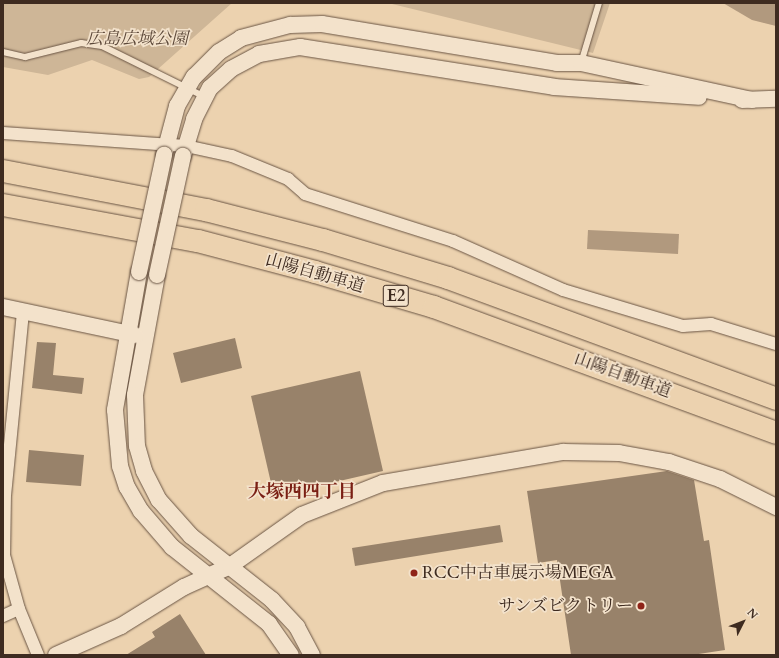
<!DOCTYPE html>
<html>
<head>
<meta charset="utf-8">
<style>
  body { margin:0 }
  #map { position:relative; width:779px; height:658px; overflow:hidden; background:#ecd2af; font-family:Cardo,"Noto Serif JP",serif }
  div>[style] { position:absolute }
  .green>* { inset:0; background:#ceb697 }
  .water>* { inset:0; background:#b1997e }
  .building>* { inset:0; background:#98826a }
  .roads { filter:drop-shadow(0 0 1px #6a5544) drop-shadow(0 0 1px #6a5544) }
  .service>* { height:6px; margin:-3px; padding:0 3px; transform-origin:3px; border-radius:3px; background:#f3e2cb }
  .minor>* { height:12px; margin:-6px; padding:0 6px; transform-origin:6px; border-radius:6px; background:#f3e2cb }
  .tertiary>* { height:16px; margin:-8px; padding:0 8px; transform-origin:8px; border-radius:8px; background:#f3e2cb }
  .motorway>* { height:22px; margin:-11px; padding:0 11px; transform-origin:11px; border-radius:11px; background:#ecd2af }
  .bridges { filter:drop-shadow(0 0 1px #6a5544) drop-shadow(0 0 1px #6a5544) }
  .tertiary-bridge>* { height:16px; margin:-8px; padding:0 8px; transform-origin:8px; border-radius:8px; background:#f3e2cb }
  .dots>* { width:11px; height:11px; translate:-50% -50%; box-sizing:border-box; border:2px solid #f3e2cb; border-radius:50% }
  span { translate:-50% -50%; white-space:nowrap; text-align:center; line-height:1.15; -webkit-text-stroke:3.5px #f3e2cb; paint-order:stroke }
  .shield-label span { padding:1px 3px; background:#f3e2cb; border:1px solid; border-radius:3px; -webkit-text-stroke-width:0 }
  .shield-label { font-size:16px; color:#3e2b20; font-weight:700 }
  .park-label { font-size:17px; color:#5b4738; font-style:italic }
  .street-label { font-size:17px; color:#3e2b20 }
  .poi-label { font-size:17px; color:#3e2b20 }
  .left { translate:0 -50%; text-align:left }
  .right { translate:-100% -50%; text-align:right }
  .neighbourhood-label { font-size:18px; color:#7a1f14; font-weight:700 }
  .frame { position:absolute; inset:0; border:4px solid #3e2b20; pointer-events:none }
  .north { position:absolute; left:723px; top:602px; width:40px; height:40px; -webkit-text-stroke:3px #f3e2cb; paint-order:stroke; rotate:48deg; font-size:11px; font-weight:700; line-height:16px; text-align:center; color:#3e2b20 }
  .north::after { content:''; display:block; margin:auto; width:14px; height:18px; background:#3e2b20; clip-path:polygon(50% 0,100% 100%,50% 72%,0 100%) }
</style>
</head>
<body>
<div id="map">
  <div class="green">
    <i style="clip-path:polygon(3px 3px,232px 3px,149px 77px,139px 79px,92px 60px,48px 75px,3px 67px)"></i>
    <i style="clip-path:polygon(388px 3px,610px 3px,593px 53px)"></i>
  </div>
  <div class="water">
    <i style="clip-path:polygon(723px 3px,776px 3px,776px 26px,752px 20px)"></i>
    <i style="clip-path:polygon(588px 230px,679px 234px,678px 254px,587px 249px)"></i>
  </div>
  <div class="building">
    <i style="clip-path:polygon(235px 338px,242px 368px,181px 383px,173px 353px)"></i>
    <i style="clip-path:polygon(37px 342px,56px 343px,53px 375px,84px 378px,82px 394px,32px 388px)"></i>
    <i style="clip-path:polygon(360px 371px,383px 471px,274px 496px,251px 396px)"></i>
    <i style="clip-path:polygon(29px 450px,84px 455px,81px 486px,26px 482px)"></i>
    <i style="clip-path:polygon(667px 471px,694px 480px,704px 541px,709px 540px,725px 650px,692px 655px,571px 655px,557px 560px,538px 563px,527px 491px)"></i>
    <i style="clip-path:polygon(500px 525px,503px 542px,355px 566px,352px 548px)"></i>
    <i style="clip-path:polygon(180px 614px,206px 655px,126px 655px,155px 637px,152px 632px)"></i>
  </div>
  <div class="roads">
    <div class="service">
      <i style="left:3px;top:52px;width:23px;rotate:13deg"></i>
      <i style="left:25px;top:57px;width:58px;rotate:-14deg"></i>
      <i style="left:81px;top:43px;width:21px;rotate:8deg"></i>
      <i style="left:102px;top:46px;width:115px;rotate:26.3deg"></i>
      <i style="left:581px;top:63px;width:63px;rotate:-73.3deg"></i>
    </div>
    <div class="minor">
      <i style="left:3px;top:133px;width:183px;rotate:4.1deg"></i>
      <i style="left:186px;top:146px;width:47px;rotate:12.3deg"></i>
      <i style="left:232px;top:156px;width:61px;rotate:22.3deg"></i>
      <i style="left:288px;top:179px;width:23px;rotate:41deg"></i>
      <i style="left:305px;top:194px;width:155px;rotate:17.6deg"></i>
      <i style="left:453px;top:241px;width:120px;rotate:24deg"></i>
      <i style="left:563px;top:290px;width:125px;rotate:16.7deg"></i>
      <i style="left:683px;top:326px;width:28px;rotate:-4deg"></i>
      <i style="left:711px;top:324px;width:68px;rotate:17.1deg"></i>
      <i style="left:23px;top:312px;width:183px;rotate:95.6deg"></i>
      <i style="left:5px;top:494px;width:61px;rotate:90.9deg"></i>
      <i style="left:4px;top:555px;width:56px;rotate:74.5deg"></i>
      <i style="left:19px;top:609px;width:50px;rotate:67.6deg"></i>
      <i style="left:3px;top:616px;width:17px;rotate:-24deg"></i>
    </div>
    <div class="tertiary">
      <i style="left:742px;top:100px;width:34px;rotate:-2deg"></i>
      <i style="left:164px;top:155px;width:51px;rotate:-75.1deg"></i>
      <i style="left:177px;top:106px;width:34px;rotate:-60deg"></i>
      <i style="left:194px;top:77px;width:35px;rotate:-45deg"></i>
      <i style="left:219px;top:52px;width:26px;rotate:-32deg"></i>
      <i style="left:241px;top:38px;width:51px;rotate:-14.9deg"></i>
      <i style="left:290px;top:25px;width:32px;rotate:-2deg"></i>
      <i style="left:322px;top:24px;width:238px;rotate:9.4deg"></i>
      <i style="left:557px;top:63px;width:24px"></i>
      <i style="left:581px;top:63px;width:175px;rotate:12.2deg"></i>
      <i style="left:183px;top:156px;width:39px;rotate:-73deg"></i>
      <i style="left:194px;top:119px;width:35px;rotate:-63deg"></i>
      <i style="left:210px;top:88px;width:28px;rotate:-42deg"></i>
      <i style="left:231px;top:69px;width:32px;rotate:-28deg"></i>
      <i style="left:259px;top:54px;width:42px;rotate:-9.7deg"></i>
      <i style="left:300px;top:47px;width:257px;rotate:8.9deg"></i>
      <i style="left:554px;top:87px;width:145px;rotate:3.9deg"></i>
      <i style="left:139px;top:272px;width:140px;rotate:99.9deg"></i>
      <i style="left:115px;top:410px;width:56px;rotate:84.9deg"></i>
      <i style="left:120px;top:466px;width:22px;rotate:72deg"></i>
      <i style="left:127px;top:487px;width:28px;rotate:60deg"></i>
      <i style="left:141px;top:511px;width:48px;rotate:49.3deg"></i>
      <i style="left:172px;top:547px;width:124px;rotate:38.4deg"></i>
      <i style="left:269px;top:624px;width:38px;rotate:55deg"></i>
      <i style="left:157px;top:275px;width:122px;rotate:100.4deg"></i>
      <i style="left:135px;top:395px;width:51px;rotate:87.8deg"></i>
      <i style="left:137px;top:446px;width:26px;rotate:74deg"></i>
      <i style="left:144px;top:471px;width:33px;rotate:63deg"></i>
      <i style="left:159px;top:500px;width:48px;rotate:48.4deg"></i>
      <i style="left:191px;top:536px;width:103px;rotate:38.3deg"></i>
      <i style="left:272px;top:600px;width:37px;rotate:47deg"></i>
      <i style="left:297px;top:627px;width:32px;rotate:62deg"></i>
      <i style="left:3px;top:307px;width:135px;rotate:12deg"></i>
      <i style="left:56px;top:655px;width:71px;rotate:-24deg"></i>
      <i style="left:121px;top:626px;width:74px;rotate:-31.8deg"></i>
      <i style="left:184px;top:587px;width:51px;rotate:-24.5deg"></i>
      <i style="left:230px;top:566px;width:88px;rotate:-35.3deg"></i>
      <i style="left:302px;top:515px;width:87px;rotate:-21.6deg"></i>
      <i style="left:383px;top:483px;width:183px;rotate:-9.8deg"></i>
      <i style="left:563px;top:452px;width:56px;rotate:1deg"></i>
      <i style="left:619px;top:453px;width:51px;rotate:10.2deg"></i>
      <i style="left:669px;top:462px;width:54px;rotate:18.4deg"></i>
      <i style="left:720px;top:479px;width:63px;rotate:26.6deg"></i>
    </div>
    <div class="motorway">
      <i style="left:3px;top:171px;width:207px;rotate:10.9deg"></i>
      <i style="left:206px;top:210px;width:121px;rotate:14.4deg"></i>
      <i style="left:323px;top:240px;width:131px;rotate:16.9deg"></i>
      <i style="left:448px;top:278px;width:350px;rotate:20.2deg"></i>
      <i style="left:3px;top:205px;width:198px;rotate:10.5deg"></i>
      <i style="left:198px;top:241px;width:121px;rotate:14.8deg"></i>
      <i style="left:315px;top:272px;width:124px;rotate:16.4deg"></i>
      <i style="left:434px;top:307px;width:364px;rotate:20.2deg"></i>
    </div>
  </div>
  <div class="bridges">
    <div class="tertiary-bridge">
      <i style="left:139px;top:272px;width:120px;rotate:-77.9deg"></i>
      <i style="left:157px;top:275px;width:122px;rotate:-77.7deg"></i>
    </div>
  </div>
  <div class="dots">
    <i style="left:414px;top:573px;background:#8f2418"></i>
    <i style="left:641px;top:606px;background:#8f2418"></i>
  </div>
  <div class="shield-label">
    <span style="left:396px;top:296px">E2</span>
  </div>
  <div class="park-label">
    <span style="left:137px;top:39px">広島広域公園</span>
  </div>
  <div class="street-label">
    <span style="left:315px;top:273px;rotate:16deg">山陽自動車道</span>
    <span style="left:623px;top:375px;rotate:20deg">山陽自動車道</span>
  </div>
  <div class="poi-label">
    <span class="left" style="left:422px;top:573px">RCC中古車展示場MEGA</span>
    <span class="right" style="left:633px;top:606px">サンズビクトリー</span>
  </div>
  <div class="neighbourhood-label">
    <span style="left:302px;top:492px">大塚西四丁目</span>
  </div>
  <div class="frame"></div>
  <div class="north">N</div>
</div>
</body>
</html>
